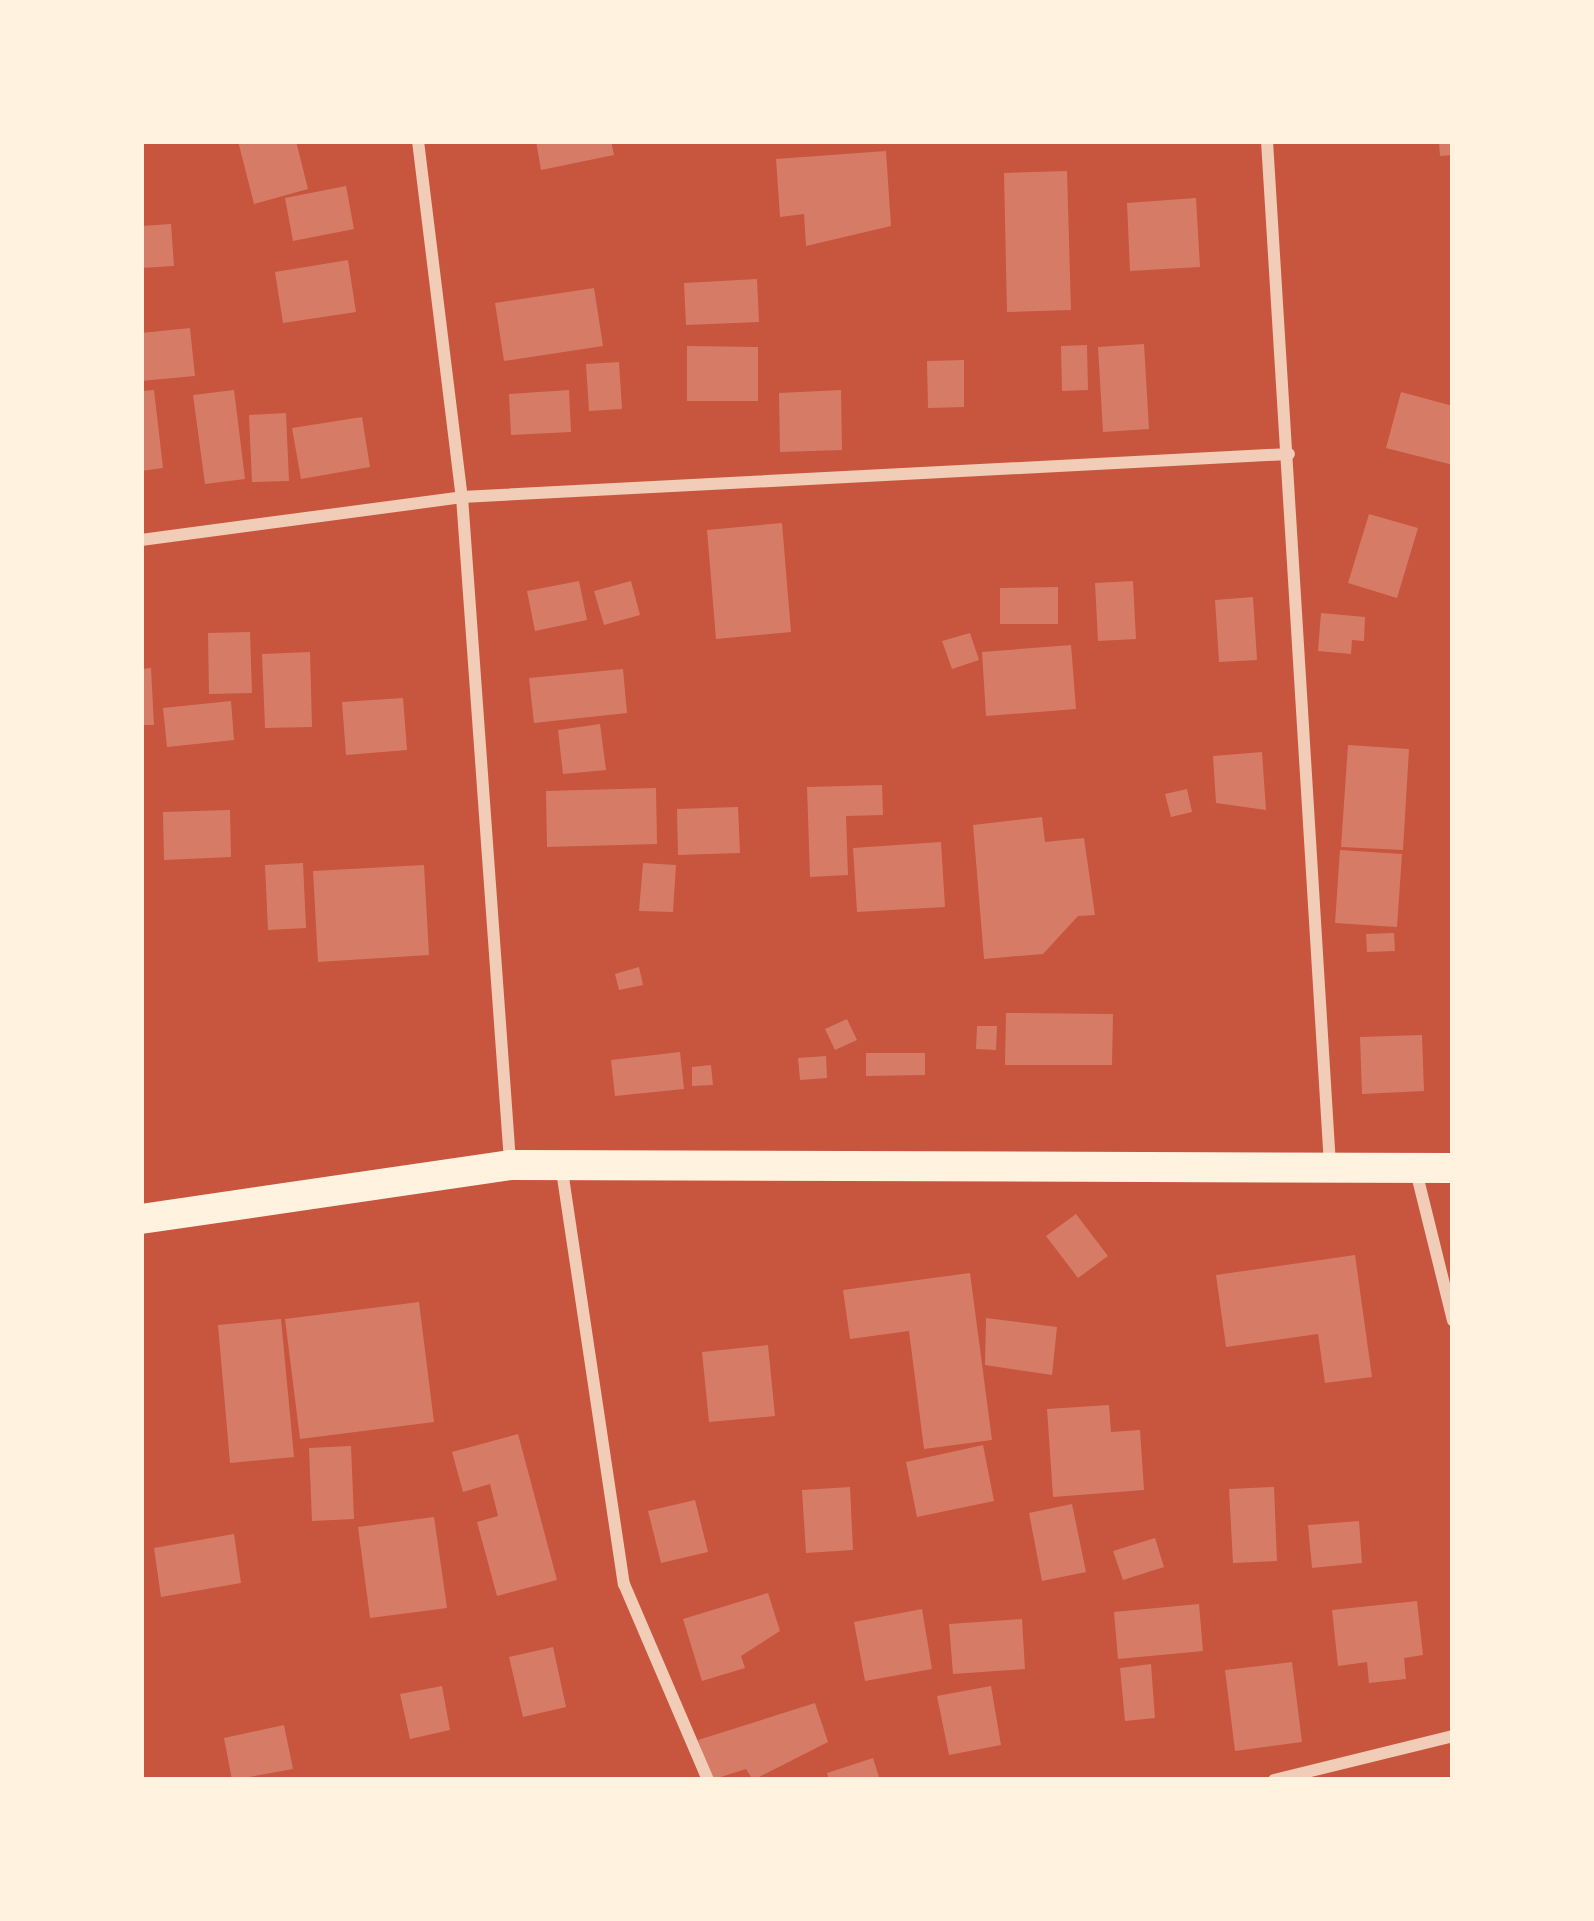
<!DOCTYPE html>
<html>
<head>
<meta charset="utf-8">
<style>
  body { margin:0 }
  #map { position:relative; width:1594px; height:1921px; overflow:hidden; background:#c8553d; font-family:"Asap Condensed",sans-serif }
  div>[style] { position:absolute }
  .building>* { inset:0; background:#d67c66 }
  .minor>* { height:12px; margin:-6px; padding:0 6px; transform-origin:6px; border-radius:6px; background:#f1ccb7 }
  .primary>* { height:30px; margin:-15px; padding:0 15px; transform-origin:15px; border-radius:15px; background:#fff3e0 }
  span { translate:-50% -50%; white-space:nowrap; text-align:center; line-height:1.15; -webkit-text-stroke:9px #fff3e0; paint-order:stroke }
  .frame { position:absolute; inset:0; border:144px solid #fff3e0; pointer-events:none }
</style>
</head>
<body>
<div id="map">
  <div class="building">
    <i style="clip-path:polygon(238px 141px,296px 141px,308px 189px,254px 204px)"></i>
    <i style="clip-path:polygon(536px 141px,611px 141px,614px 155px,541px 170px)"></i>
    <i style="clip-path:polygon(1439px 141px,1453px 141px,1453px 155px,1440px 156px)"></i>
    <i style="clip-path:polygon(886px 151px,891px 226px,806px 246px,804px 214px,780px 217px,776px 159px)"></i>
    <i style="clip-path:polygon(1067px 171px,1071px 310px,1007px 312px,1004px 173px)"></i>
    <i style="clip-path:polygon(346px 186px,354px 229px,293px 241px,285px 198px)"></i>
    <i style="clip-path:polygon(1196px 198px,1200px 267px,1130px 271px,1127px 203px)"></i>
    <i style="clip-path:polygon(171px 224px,174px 266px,141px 268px,141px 226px)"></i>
    <i style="clip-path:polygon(348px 260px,356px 312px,283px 323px,275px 272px)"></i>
    <i style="clip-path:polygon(757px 279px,759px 322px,686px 325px,684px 283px)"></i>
    <i style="clip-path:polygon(594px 288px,603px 346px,504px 361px,495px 303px)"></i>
    <i style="clip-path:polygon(190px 328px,195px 376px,141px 381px,141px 333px)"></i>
    <i style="clip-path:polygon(1144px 344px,1149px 429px,1103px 432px,1098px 347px)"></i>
    <i style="clip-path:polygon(1087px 345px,1088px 390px,1062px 391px,1061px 346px)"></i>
    <i style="clip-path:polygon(687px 346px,758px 347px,758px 401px,687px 401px)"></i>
    <i style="clip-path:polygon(964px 360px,964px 407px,928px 408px,927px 361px)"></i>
    <i style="clip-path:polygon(619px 362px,622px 409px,589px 411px,586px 364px)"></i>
    <i style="clip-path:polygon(154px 390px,163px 468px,141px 471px,141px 391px)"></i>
    <i style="clip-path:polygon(234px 390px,245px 479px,205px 484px,193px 395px)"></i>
    <i style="clip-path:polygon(569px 390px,571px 432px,511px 435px,509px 394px)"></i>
    <i style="clip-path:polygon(841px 390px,842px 450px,780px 452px,779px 393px)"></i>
    <i style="clip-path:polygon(1401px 392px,1453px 406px,1453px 465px,1386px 448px)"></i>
    <i style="clip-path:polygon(286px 413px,289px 481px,252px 482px,249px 415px)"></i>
    <i style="clip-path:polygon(362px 417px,370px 467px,301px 479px,292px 428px)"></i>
    <i style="clip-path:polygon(1369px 514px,1418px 528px,1397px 598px,1348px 583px)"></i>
    <i style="clip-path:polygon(782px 523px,791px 632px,716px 639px,707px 530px)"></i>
    <i style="clip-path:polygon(579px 581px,587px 620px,535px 631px,527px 591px)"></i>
    <i style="clip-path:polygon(631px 581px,640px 615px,604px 625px,594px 591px)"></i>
    <i style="clip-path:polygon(1133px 581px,1136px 639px,1098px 641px,1095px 583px)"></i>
    <i style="clip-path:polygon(1058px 587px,1058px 624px,1000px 624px,1000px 588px)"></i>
    <i style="clip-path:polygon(1253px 597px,1257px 660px,1219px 662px,1215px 600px)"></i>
    <i style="clip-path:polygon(1321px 613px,1365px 617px,1364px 641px,1352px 640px,1351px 654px,1318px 651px)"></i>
    <i style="clip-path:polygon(250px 632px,252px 693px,209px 694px,208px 633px)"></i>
    <i style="clip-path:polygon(970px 633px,979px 660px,952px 669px,942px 641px)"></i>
    <i style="clip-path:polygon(1071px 645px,1076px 709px,986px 716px,982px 652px)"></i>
    <i style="clip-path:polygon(310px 652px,312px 727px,265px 728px,262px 654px)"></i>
    <i style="clip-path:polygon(151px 668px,154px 725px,141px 725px,141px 669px)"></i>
    <i style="clip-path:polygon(623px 669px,627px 713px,534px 723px,529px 678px)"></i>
    <i style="clip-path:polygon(403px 698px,407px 750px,346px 755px,342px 702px)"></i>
    <i style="clip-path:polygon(231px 701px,234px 740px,167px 747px,163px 708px)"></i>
    <i style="clip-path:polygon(600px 724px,606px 770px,563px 774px,558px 730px)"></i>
    <i style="clip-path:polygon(1348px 745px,1409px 749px,1403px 850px,1341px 847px)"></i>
    <i style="clip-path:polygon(1262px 752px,1266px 810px,1216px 803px,1213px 756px)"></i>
    <i style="clip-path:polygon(882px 785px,883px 815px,846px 816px,848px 875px,810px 877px,807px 787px)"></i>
    <i style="clip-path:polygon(656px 788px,657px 844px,547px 847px,546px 791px)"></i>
    <i style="clip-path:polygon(1187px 789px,1192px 812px,1171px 817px,1165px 794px)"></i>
    <i style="clip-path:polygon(738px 807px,740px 853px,678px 855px,677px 809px)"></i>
    <i style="clip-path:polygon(230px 810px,231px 857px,164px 860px,163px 812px)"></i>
    <i style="clip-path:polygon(1042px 817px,1045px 842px,1084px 838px,1095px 915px,1078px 916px,1043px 954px,984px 959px,973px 825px)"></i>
    <i style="clip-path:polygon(941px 842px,945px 907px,857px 912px,853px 848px)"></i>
    <i style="clip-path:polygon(1340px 850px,1402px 854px,1397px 927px,1335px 923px)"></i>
    <i style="clip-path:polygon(303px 863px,306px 928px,268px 930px,265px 865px)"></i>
    <i style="clip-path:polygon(643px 863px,676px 865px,673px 912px,639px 911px)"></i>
    <i style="clip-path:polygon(424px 865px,429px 955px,318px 962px,313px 871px)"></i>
    <i style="clip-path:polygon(1394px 933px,1395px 951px,1367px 952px,1366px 934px)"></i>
    <i style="clip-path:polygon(639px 967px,643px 985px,619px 990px,615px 974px)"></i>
    <i style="clip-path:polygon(1006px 1013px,1113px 1014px,1112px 1065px,1005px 1065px)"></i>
    <i style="clip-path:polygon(847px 1019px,857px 1040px,835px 1050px,825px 1029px)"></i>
    <i style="clip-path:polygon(977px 1026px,997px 1026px,996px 1050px,976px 1049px)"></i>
    <i style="clip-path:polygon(1422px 1035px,1424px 1091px,1362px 1094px,1360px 1037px)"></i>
    <i style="clip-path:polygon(680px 1052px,684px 1089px,615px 1096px,611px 1060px)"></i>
    <i style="clip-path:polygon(866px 1053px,925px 1053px,925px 1075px,866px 1076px)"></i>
    <i style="clip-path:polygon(826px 1056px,827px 1078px,800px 1080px,798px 1058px)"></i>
    <i style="clip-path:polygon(711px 1065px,713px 1085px,692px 1086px,692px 1067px)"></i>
    <i style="clip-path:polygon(1076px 1214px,1108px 1256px,1078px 1278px,1046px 1236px)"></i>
    <i style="clip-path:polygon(1355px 1255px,1372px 1377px,1325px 1383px,1318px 1334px,1226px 1347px,1216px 1275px)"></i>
    <i style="clip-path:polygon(970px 1273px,992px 1440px,924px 1449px,909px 1331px,850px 1339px,843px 1290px)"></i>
    <i style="clip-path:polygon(419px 1302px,434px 1422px,300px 1439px,285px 1319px)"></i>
    <i style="clip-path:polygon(986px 1318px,1057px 1327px,1052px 1375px,985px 1365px)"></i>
    <i style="clip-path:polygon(281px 1319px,294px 1457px,230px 1463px,218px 1325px)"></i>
    <i style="clip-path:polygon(768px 1345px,775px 1416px,709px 1422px,702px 1352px)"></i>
    <i style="clip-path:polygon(1109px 1405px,1111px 1432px,1140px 1430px,1144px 1490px,1053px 1497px,1047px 1409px)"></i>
    <i style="clip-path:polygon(518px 1434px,557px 1580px,497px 1596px,477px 1522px,498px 1516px,490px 1484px,463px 1492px,452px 1452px)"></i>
    <i style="clip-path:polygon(983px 1445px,994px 1501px,917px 1517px,906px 1462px)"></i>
    <i style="clip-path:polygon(351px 1446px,354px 1519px,312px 1521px,309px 1448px)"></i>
    <i style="clip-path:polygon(850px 1487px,853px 1550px,806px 1553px,802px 1490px)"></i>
    <i style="clip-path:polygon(1274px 1487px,1277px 1561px,1233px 1563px,1229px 1489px)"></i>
    <i style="clip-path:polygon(695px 1500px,708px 1552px,661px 1563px,648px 1511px)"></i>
    <i style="clip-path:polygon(1072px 1504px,1086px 1572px,1042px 1581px,1029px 1513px)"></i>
    <i style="clip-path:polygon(434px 1517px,447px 1608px,370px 1618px,358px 1527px)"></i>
    <i style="clip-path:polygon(1359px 1521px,1362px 1563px,1312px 1568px,1308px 1525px)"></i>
    <i style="clip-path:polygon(234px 1534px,241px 1583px,161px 1597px,154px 1548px)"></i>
    <i style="clip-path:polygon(1155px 1538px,1164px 1567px,1123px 1580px,1113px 1551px)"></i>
    <i style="clip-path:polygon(768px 1593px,780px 1631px,741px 1656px,745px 1668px,702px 1681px,683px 1619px)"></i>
    <i style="clip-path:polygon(1417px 1601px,1423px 1655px,1404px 1658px,1406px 1679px,1369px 1683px,1367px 1662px,1338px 1666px,1332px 1610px)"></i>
    <i style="clip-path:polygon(1199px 1604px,1203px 1651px,1118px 1659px,1114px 1612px)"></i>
    <i style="clip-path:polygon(922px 1609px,932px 1669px,865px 1681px,854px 1622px)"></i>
    <i style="clip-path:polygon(1022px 1619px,1025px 1669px,953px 1674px,949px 1624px)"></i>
    <i style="clip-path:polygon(553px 1647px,566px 1707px,523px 1717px,509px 1657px)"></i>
    <i style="clip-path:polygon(1292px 1662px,1302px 1742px,1235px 1751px,1225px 1670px)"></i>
    <i style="clip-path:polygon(1151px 1664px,1155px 1718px,1125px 1721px,1120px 1668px)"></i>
    <i style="clip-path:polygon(442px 1686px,450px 1730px,410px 1739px,400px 1694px)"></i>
    <i style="clip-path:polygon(991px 1686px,1001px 1745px,949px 1755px,937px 1696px)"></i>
    <i style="clip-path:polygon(815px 1703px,828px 1742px,753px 1780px,746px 1769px,711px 1780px,698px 1740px)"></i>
    <i style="clip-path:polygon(284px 1725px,293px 1769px,232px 1780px,224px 1738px)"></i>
    <i style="clip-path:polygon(873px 1758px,880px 1780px,829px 1780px,827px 1773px)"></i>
  </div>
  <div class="minor">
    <i style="left:418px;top:141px;width:359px;rotate:83deg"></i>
    <i style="left:462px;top:497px;width:666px;rotate:85.87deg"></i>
    <i style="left:1267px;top:141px;width:1026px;rotate:86.48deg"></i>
    <i style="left:141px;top:540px;width:324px;rotate:-7.6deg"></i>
    <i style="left:462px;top:497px;width:828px;rotate:-2.98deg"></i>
    <i style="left:561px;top:1164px;width:425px;rotate:81.5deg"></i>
    <i style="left:624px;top:1584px;width:213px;rotate:66.8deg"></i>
    <i style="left:1416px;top:1171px;width:154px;rotate:76.1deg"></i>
    <i style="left:1274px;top:1780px;width:184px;rotate:-13.8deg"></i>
  </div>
  <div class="primary">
    <i style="left:141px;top:1219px;width:373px;rotate:-8.3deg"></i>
    <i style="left:510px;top:1165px;width:943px;rotate:0.18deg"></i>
  </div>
  <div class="frame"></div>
</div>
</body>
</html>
